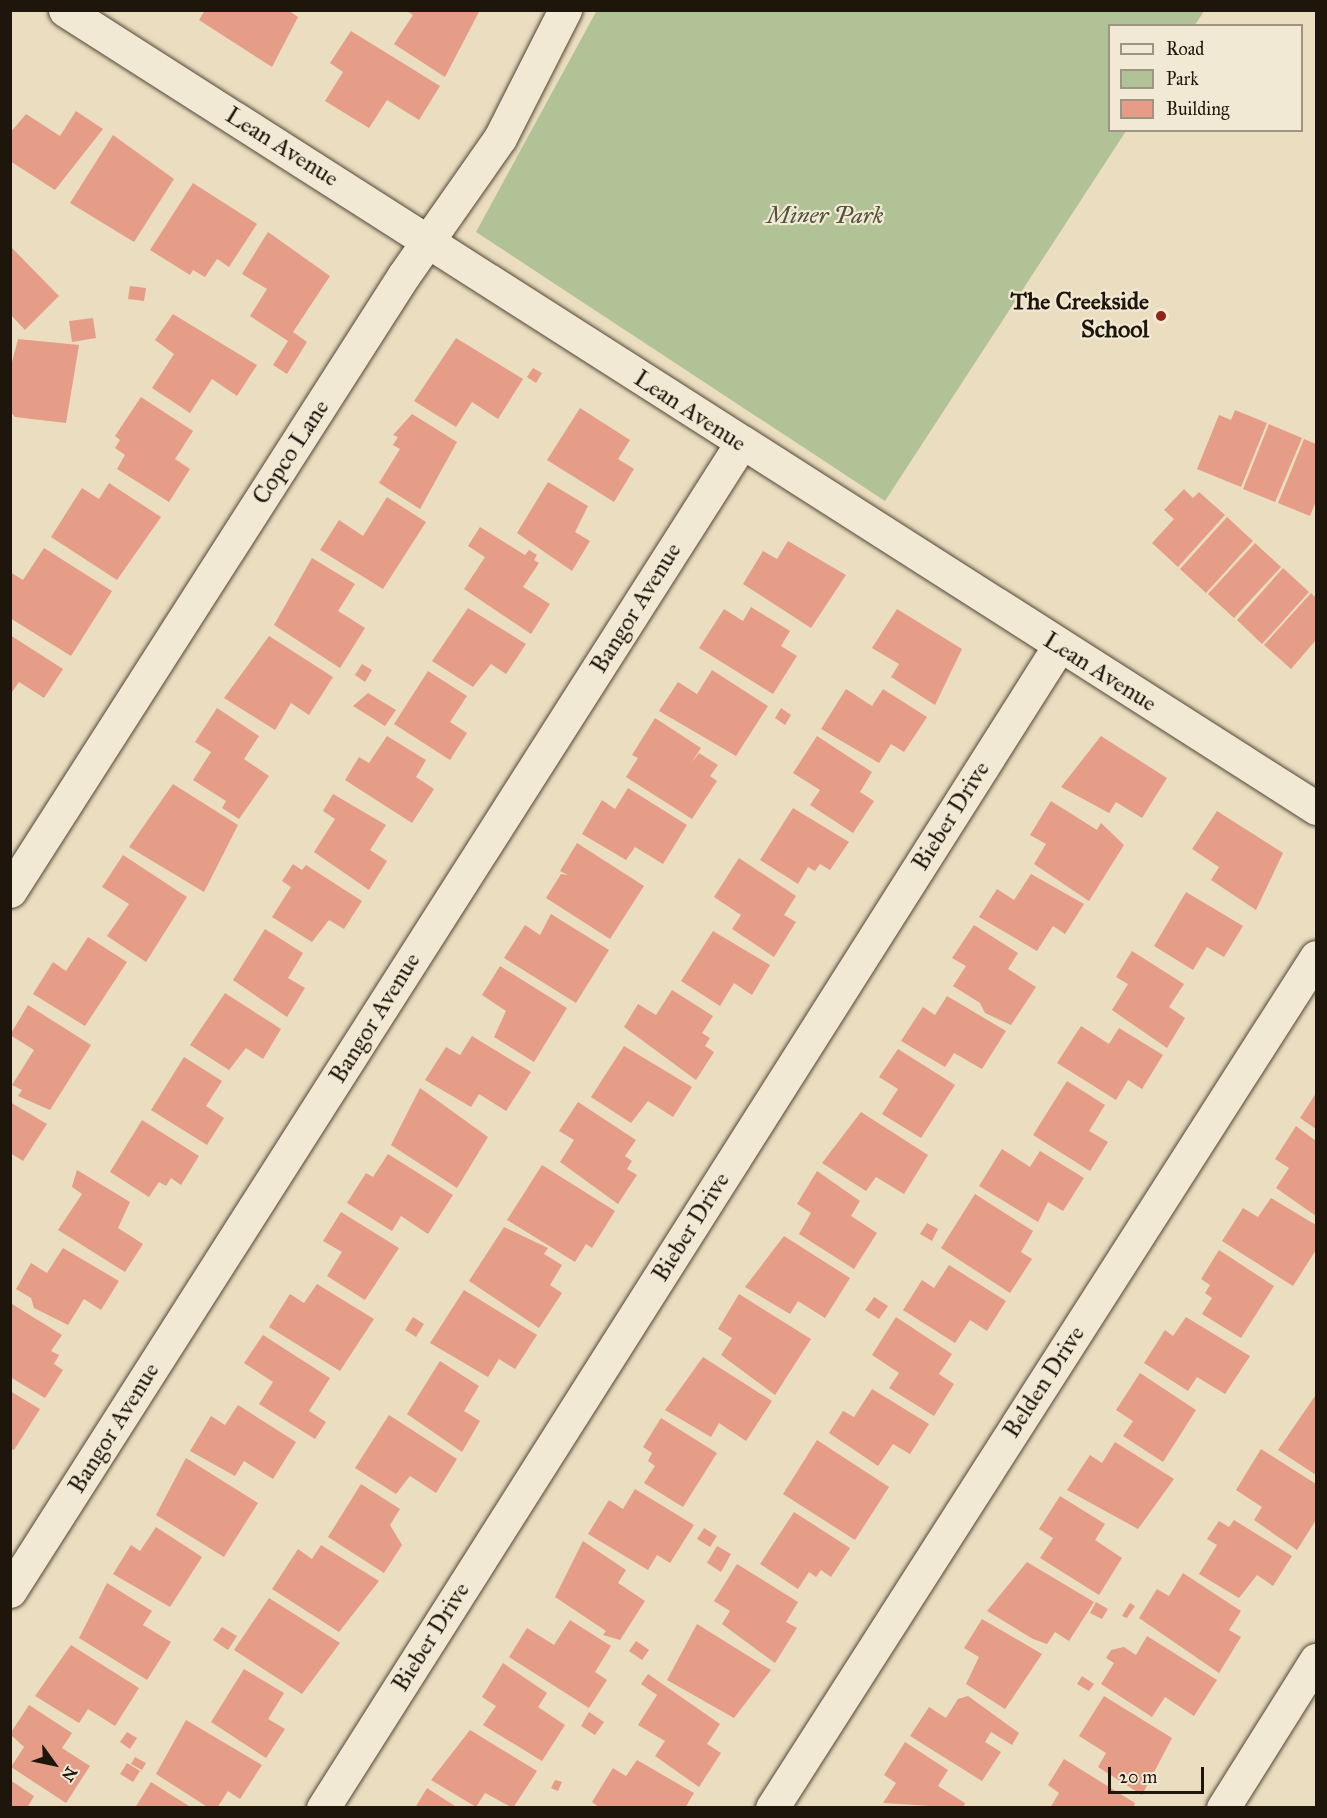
<!DOCTYPE html>
<html>
<head>
<meta charset="utf-8">
<style>
  body { margin:0 }
  #map { position:relative; width:1327px; height:1818px; overflow:hidden; background:#ebddbf; font-family:"IM FELL Great Primer",serif }
  div>[style] { position:absolute }
  .green>* { inset:0; background:#b1c297 }
  .building>* { inset:0; background:#e59d88 }
  .roads { filter:drop-shadow(0 0 2px #514738) drop-shadow(0 0 2px #514738) }
  .minor>* { height:33px; margin:-16.5px; padding:0 16.5px; transform-origin:16.5px; border-radius:16.5px; background:#f2e9d5 }
  .dots>* { width:16px; height:16px; translate:-50% -50%; box-sizing:border-box; border:3px solid #f2e9d5; border-radius:50% }
  span { translate:-50% -50%; white-space:nowrap; text-align:center; line-height:1.15; -webkit-text-stroke:4.5px #f2e9d5; paint-order:stroke }
  .street-label { font-size:24px; color:#1e150b }
  .park-label { font-size:24px; color:#51523c; font-style:italic }
  .poi-label { font-size:24px; color:#1e150b; font-weight:700 }
  .right { translate:-100% -50%; text-align:right }
  .frame { position:absolute; inset:0; border:12px solid #1e150b; pointer-events:none }
  .legend { position:absolute; left:1108px; top:24px; width:195px; height:108px; box-sizing:border-box; background:#f2e9d5; border:2px solid #9d9484; margin:0; padding:8px 10px; list-style:none; font-size:18px; color:#1e150b }
  .legend li { display:flex; align-items:center; gap:12px; height:30px }
  .legend b { width:30px; border:2px solid #9d9484 }
  .north { position:absolute; left:24px; top:1734px; width:60px; height:60px; -webkit-text-stroke:4px #f2e9d5; paint-order:stroke; rotate:123deg; font-size:16px; font-weight:700; line-height:24px; text-align:center; color:#1e150b }
  .north::after { content:''; display:block; margin:auto; width:21px; height:27px; background:#1e150b; clip-path:polygon(50% 0,100% 100%,50% 72%,0 100%) }
  .scale { position:absolute; left:1108px; top:1767px; width:96px; height:27px; box-sizing:border-box; border:3px solid #1e150b; border-top:0; padding-left:8px; font-size:18px; line-height:21px; white-space:nowrap; color:#1e150b; -webkit-text-stroke:4px #f2e9d5; paint-order:stroke }
</style>
</head>
<body>
<div id="map">
  <div class="green">
    <i style="clip-path:polygon(597px 10px,1204px 10px,1204px 11px,1195px 25px,1110px 26px,1110px 130px,1126px 131px,885px 501px,476px 232px)"></i>
  </div>
  <div class="building">
    <i style="clip-path:polygon(205px 10px,288px 10px,298px 17px,272px 67px,199px 20px)"></i>
    <i style="clip-path:polygon(405px 10px,480px 10px,445px 77px,394px 44px,413px 15px)"></i>
    <i style="clip-path:polygon(351px 31px,440px 86px,419px 120px,387px 100px,369px 128px,325px 101px,343px 72px,330px 63px)"></i>
    <i style="clip-path:polygon(76px 111px,103px 129px,55px 190px,10px 161px,10px 133px,26px 114px,60px 136px)"></i>
    <i style="clip-path:polygon(113px 135px,174px 179px,134px 242px,70px 203px)"></i>
    <i style="clip-path:polygon(193px 183px,257px 224px,229px 267px,217px 259px,205px 277px,193px 270px,190px 275px,150px 250px)"></i>
    <i style="clip-path:polygon(268px 232px,330px 276px,293px 332px,307px 342px,287px 374px,273px 365px,288px 341px,250px 316px,267px 289px,242px 274px)"></i>
    <i style="clip-path:polygon(10px 246px,59px 296px,25px 330px,10px 314px)"></i>
    <i style="clip-path:polygon(130px 286px,146px 288px,144px 301px,128px 299px)"></i>
    <i style="clip-path:polygon(173px 314px,257px 365px,237px 396px,212px 379px,190px 413px,152px 388px,174px 354px,155px 340px)"></i>
    <i style="clip-path:polygon(93px 318px,96px 338px,72px 342px,69px 321px)"></i>
    <i style="clip-path:polygon(456px 338px,523px 379px,498px 419px,472px 402px,456px 427px,414px 401px)"></i>
    <i style="clip-path:polygon(18px 339px,79px 345px,66px 423px,15px 417px,10px 411px,10px 370px)"></i>
    <i style="clip-path:polygon(533px 368px,542px 373px,536px 383px,527px 377px)"></i>
    <i style="clip-path:polygon(141px 397px,193px 431px,175px 459px,190px 469px,169px 502px,117px 469px,125px 455px,115px 448px,120px 440px,115px 436px)"></i>
    <i style="clip-path:polygon(580px 408px,630px 440px,618px 459px,634px 469px,614px 502px,547px 460px)"></i>
    <i style="clip-path:polygon(1235px 410px,1267px 423px,1241px 487px,1197px 469px,1219px 415px,1231px 420px)"></i>
    <i style="clip-path:polygon(412px 414px,457px 442px,420px 509px,379px 483px,400px 449px,393px 445px,398px 437px,393px 435px)"></i>
    <i style="clip-path:polygon(1269px 424px,1302px 438px,1275px 502px,1243px 489px)"></i>
    <i style="clip-path:polygon(1304px 439px,1316px 444px,1316px 501px,1310px 516px,1278px 503px)"></i>
    <i style="clip-path:polygon(548px 482px,588px 506px,575px 532px,590px 541px,572px 571px,517px 533px)"></i>
    <i style="clip-path:polygon(109px 483px,161px 517px,117px 580px,51px 537px,82px 488px,99px 499px)"></i>
    <i style="clip-path:polygon(1184px 489px,1193px 498px,1199px 492px,1225px 515px,1178px 567px,1152px 543px,1174px 519px,1164px 510px)"></i>
    <i style="clip-path:polygon(387px 497px,426px 522px,383px 589px,320px 550px,339px 520px,363px 536px)"></i>
    <i style="clip-path:polygon(1227px 517px,1253px 541px,1206px 593px,1180px 569px)"></i>
    <i style="clip-path:polygon(480px 527px,525px 555px,529px 550px,537px 555px,534px 560px,539px 563px,523px 587px,550px 604px,531px 634px,464px 589px,485px 557px,468px 546px)"></i>
    <i style="clip-path:polygon(788px 541px,846px 575px,811px 628px,743px 584px,763px 551px,777px 559px)"></i>
    <i style="clip-path:polygon(1255px 543px,1281px 567px,1234px 618px,1208px 594px)"></i>
    <i style="clip-path:polygon(44px 548px,112px 591px,71px 656px,10px 618px,10px 572px,23px 580px)"></i>
    <i style="clip-path:polygon(312px 558px,355px 584px,338px 611px,365px 628px,340px 668px,274px 625px)"></i>
    <i style="clip-path:polygon(1283px 568px,1309px 592px,1262px 644px,1237px 620px)"></i>
    <i style="clip-path:polygon(1311px 593px,1316px 598px,1316px 640px,1291px 669px,1264px 645px)"></i>
    <i style="clip-path:polygon(751px 607px,790px 631px,781px 646px,797px 656px,773px 694px,699px 648px,724px 609px,743px 621px)"></i>
    <i style="clip-path:polygon(468px 608px,526px 644px,506px 674px,491px 664px,473px 687px,432px 661px)"></i>
    <i style="clip-path:polygon(897px 609px,962px 649px,935px 705px,891px 677px,899px 664px,872px 648px)"></i>
    <i style="clip-path:polygon(10px 635px,63px 669px,44px 698px,19px 682px,10px 695px)"></i>
    <i style="clip-path:polygon(269px 636px,333px 677px,309px 715px,291px 703px,275px 730px,224px 698px)"></i>
    <i style="clip-path:polygon(362px 664px,372px 670px,365px 682px,355px 675px)"></i>
    <i style="clip-path:polygon(712px 670px,768px 706px,736px 756px,659px 711px,678px 682px,697px 694px)"></i>
    <i style="clip-path:polygon(428px 671px,467px 696px,450px 722px,467px 733px,450px 760px,394px 724px)"></i>
    <i style="clip-path:polygon(846px 689px,872px 706px,883px 689px,927px 717px,904px 752px,891px 744px,879px 763px,821px 729px)"></i>
    <i style="clip-path:polygon(368px 693px,396px 710px,385px 726px,353px 706px)"></i>
    <i style="clip-path:polygon(217px 708px,259px 736px,244px 759px,269px 776px,239px 819px,222px 808px,226px 801px,193px 780px,211px 752px,195px 742px)"></i>
    <i style="clip-path:polygon(781px 708px,791px 715px,785px 725px,775px 718px)"></i>
    <i style="clip-path:polygon(655px 718px,701px 748px,691px 763px,699px 753px,718px 765px,710px 776px,717px 781px,692px 819px,626px 777px,638px 758px,632px 755px)"></i>
    <i style="clip-path:polygon(387px 736px,426px 760px,416px 777px,434px 789px,412px 823px,345px 780px,359px 757px,369px 763px)"></i>
    <i style="clip-path:polygon(817px 736px,872px 772px,860px 792px,874px 801px,853px 833px,810px 805px,820px 790px,793px 773px)"></i>
    <i style="clip-path:polygon(1101px 736px,1167px 778px,1142px 818px,1116px 802px,1109px 813px,1061px 787px)"></i>
    <i style="clip-path:polygon(173px 784px,238px 825px,204px 892px,129px 847px)"></i>
    <i style="clip-path:polygon(628px 788px,687px 825px,663px 864px,635px 847px,626px 860px,582px 834px,602px 800px,615px 809px)"></i>
    <i style="clip-path:polygon(333px 794px,386px 825px,370px 850px,387px 861px,369px 890px,314px 852px,335px 819px,323px 811px)"></i>
    <i style="clip-path:polygon(1051px 801px,1097px 830px,1101px 823px,1124px 845px,1089px 901px,1034px 864px,1046px 844px,1030px 835px)"></i>
    <i style="clip-path:polygon(793px 808px,849px 842px,830px 870px,820px 864px,815px 871px,808px 867px,798px 884px,760px 860px)"></i>
    <i style="clip-path:polygon(1217px 811px,1283px 853px,1256px 910px,1211px 880px,1219px 867px,1192px 849px)"></i>
    <i style="clip-path:polygon(577px 843px,644px 886px,610px 939px,546px 898px,561px 874px,568px 875px,560px 871px)"></i>
    <i style="clip-path:polygon(123px 855px,187px 897px,146px 962px,107px 936px,129px 904px,102px 887px)"></i>
    <i style="clip-path:polygon(739px 858px,796px 896px,784px 915px,796px 922px,774px 957px,732px 929px,741px 915px,714px 897px)"></i>
    <i style="clip-path:polygon(293px 864px,302px 870px,306px 865px,362px 901px,344px 929px,329px 920px,312px 942px,272px 917px,291px 887px,282px 881px)"></i>
    <i style="clip-path:polygon(1031px 874px,1084px 904px,1065px 934px,1053px 926px,1037px 951px,979px 917px,997px 889px,1014px 900px)"></i>
    <i style="clip-path:polygon(1186px 892px,1243px 926px,1224px 957px,1207px 947px,1193px 970px,1154px 946px)"></i>
    <i style="clip-path:polygon(551px 914px,609px 950px,576px 1003px,504px 958px,525px 925px,540px 935px)"></i>
    <i style="clip-path:polygon(974px 925px,1018px 953px,1008px 969px,1036px 987px,1011px 1025px,985px 1013px,980px 1003px,953px 986px,966px 966px,952px 958px)"></i>
    <i style="clip-path:polygon(265px 929px,303px 953px,288px 978px,305px 988px,287px 1017px,233px 980px)"></i>
    <i style="clip-path:polygon(713px 931px,770px 965px,752px 995px,734px 983px,720px 1006px,681px 981px)"></i>
    <i style="clip-path:polygon(88px 937px,127px 962px,85px 1026px,33px 994px,53px 962px,66px 971px)"></i>
    <i style="clip-path:polygon(1132px 951px,1184px 984px,1169px 1007px,1185px 1018px,1167px 1048px,1112px 1010px,1128px 984px,1116px 977px)"></i>
    <i style="clip-path:polygon(500px 966px,567px 1008px,534px 1062px,494px 1037px,506px 1011px,482px 995px)"></i>
    <i style="clip-path:polygon(672px 990px,713px 1016px,702px 1033px,710px 1038px,705px 1046px,714px 1052px,696px 1080px,624px 1027px,638px 1004px,656px 1015px)"></i>
    <i style="clip-path:polygon(225px 993px,281px 1029px,263px 1059px,246px 1048px,229px 1070px,190px 1045px)"></i>
    <i style="clip-path:polygon(947px 996px,1006px 1031px,982px 1069px,954px 1053px,945px 1067px,901px 1041px,923px 1007px,935px 1015px)"></i>
    <i style="clip-path:polygon(28px 1005px,91px 1045px,50px 1110px,18px 1096px,22px 1090px,12px 1085px,34px 1050px,10px 1035px)"></i>
    <i style="clip-path:polygon(1081px 1026px,1109px 1044px,1119px 1028px,1163px 1055px,1142px 1089px,1128px 1080px,1116px 1100px,1057px 1063px)"></i>
    <i style="clip-path:polygon(472px 1036px,531px 1072px,506px 1111px,479px 1094px,471px 1107px,425px 1080px,446px 1047px,460px 1055px)"></i>
    <i style="clip-path:polygon(624px 1046px,692px 1087px,673px 1117px,648px 1101px,631px 1123px,591px 1097px)"></i>
    <i style="clip-path:polygon(898px 1049px,955px 1085px,921px 1138px,882px 1114px,898px 1089px,879px 1077px)"></i>
    <i style="clip-path:polygon(184px 1057px,222px 1081px,206px 1106px,224px 1118px,207px 1145px,151px 1110px)"></i>
    <i style="clip-path:polygon(1067px 1081px,1105px 1105px,1089px 1131px,1108px 1142px,1090px 1171px,1033px 1135px)"></i>
    <i style="clip-path:polygon(420px 1088px,488px 1137px,457px 1188px,391px 1145px)"></i>
    <i style="clip-path:polygon(1316px 1093px,1316px 1129px,1300px 1118px)"></i>
    <i style="clip-path:polygon(10px 1102px,47px 1124px,23px 1161px,10px 1153px)"></i>
    <i style="clip-path:polygon(578px 1102px,636px 1140px,625px 1156px,632px 1161px,627px 1169px,637px 1175px,618px 1204px,560px 1162px,574px 1140px,559px 1131px)"></i>
    <i style="clip-path:polygon(861px 1112px,928px 1155px,904px 1194px,876px 1177px,866px 1191px,822px 1163px)"></i>
    <i style="clip-path:polygon(142px 1120px,199px 1156px,181px 1185px,171px 1178px,166px 1186px,159px 1182px,149px 1197px,110px 1172px)"></i>
    <i style="clip-path:polygon(1296px 1126px,1316px 1141px,1316px 1216px,1276px 1188px,1289px 1168px,1275px 1159px)"></i>
    <i style="clip-path:polygon(1002px 1149px,1030px 1167px,1040px 1151px,1084px 1178px,1063px 1211px,1048px 1202px,1038px 1222px,979px 1186px)"></i>
    <i style="clip-path:polygon(388px 1154px,453px 1195px,428px 1234px,401px 1216px,392px 1231px,347px 1203px,366px 1173px,373px 1177px)"></i>
    <i style="clip-path:polygon(542px 1165px,615px 1211px,592px 1248px,586px 1244px,575px 1262px,507px 1220px)"></i>
    <i style="clip-path:polygon(77px 1170px,130px 1202px,118px 1228px,143px 1244px,125px 1272px,58px 1230px,82px 1194px,72px 1187px)"></i>
    <i style="clip-path:polygon(817px 1171px,860px 1201px,851px 1216px,877px 1233px,854px 1269px,799px 1234px,811px 1213px,797px 1204px)"></i>
    <i style="clip-path:polygon(975px 1194px,1033px 1231px,1021px 1252px,1032px 1259px,1010px 1293px,941px 1248px)"></i>
    <i style="clip-path:polygon(1271px 1198px,1316px 1225px,1316px 1250px,1293px 1286px,1222px 1241px,1243px 1208px,1258px 1217px)"></i>
    <i style="clip-path:polygon(341px 1212px,399px 1248px,365px 1300px,327px 1276px,342px 1252px,323px 1241px)"></i>
    <i style="clip-path:polygon(927px 1223px,938px 1229px,932px 1241px,920px 1234px)"></i>
    <i style="clip-path:polygon(504px 1227px,548px 1248px,544px 1254px,562px 1265px,550px 1285px,562px 1293px,539px 1328px,469px 1281px)"></i>
    <i style="clip-path:polygon(784px 1236px,850px 1278px,825px 1318px,798px 1301px,790px 1314px,745px 1287px)"></i>
    <i style="clip-path:polygon(63px 1248px,119px 1281px,101px 1310px,84px 1299px,68px 1325px,34px 1308px,31px 1298px,16px 1289px,31px 1263px,47px 1273px)"></i>
    <i style="clip-path:polygon(1219px 1250px,1274px 1286px,1241px 1338px,1202px 1314px,1212px 1298px,1205px 1293px,1210px 1285px,1201px 1279px)"></i>
    <i style="clip-path:polygon(949px 1265px,1006px 1301px,987px 1331px,970px 1320px,955px 1343px,903px 1310px,922px 1280px,934px 1288px)"></i>
    <i style="clip-path:polygon(317px 1284px,374px 1319px,340px 1371px,269px 1327px,290px 1294px,304px 1303px)"></i>
    <i style="clip-path:polygon(464px 1290px,537px 1335px,515px 1369px,499px 1359px,488px 1377px,430px 1343px)"></i>
    <i style="clip-path:polygon(739px 1294px,811px 1339px,775px 1395px,721px 1355px,732px 1338px,718px 1329px)"></i>
    <i style="clip-path:polygon(874px 1297px,888px 1306px,879px 1319px,865px 1310px)"></i>
    <i style="clip-path:polygon(12px 1304px,62px 1335px,51px 1351px,59px 1355px,54px 1364px,63px 1370px,45px 1398px,10px 1377px)"></i>
    <i style="clip-path:polygon(413px 1317px,424px 1324px,416px 1337px,405px 1330px)"></i>
    <i style="clip-path:polygon(896px 1317px,952px 1354px,939px 1374px,954px 1384px,934px 1416px,889px 1388px,899px 1373px,872px 1355px)"></i>
    <i style="clip-path:polygon(1186px 1317px,1250px 1356px,1225px 1394px,1197px 1377px,1188px 1391px,1144px 1363px,1165px 1330px,1173px 1336px)"></i>
    <i style="clip-path:polygon(263px 1335px,330px 1378px,309px 1411px,326px 1422px,315px 1439px,259px 1404px,273px 1382px,244px 1363px)"></i>
    <i style="clip-path:polygon(703px 1357px,772px 1401px,746px 1441px,719px 1423px,711px 1437px,665px 1410px)"></i>
    <i style="clip-path:polygon(440px 1361px,479px 1386px,464px 1411px,480px 1421px,462px 1452px,407px 1414px)"></i>
    <i style="clip-path:polygon(1140px 1373px,1196px 1410px,1163px 1462px,1123px 1436px,1133px 1421px,1116px 1410px)"></i>
    <i style="clip-path:polygon(872px 1389px,929px 1424px,910px 1454px,893px 1444px,878px 1466px,829px 1433px,843px 1411px,854px 1417px)"></i>
    <i style="clip-path:polygon(10px 1391px,40px 1409px,14px 1450px,10px 1448px)"></i>
    <i style="clip-path:polygon(1315px 1396px,1316px 1398px,1316px 1475px,1278px 1450px)"></i>
    <i style="clip-path:polygon(238px 1405px,296px 1442px,273px 1479px,244px 1461px,235px 1476px,190px 1451px,211px 1416px,225px 1425px)"></i>
    <i style="clip-path:polygon(389px 1415px,457px 1459px,436px 1493px,410px 1476px,396px 1494px,355px 1468px)"></i>
    <i style="clip-path:polygon(661px 1418px,717px 1453px,683px 1507px,644px 1483px,655px 1466px,648px 1461px,652px 1453px,643px 1447px)"></i>
    <i style="clip-path:polygon(817px 1440px,889px 1487px,855px 1540px,783px 1494px)"></i>
    <i style="clip-path:polygon(1115px 1442px,1174px 1479px,1138px 1529px,1067px 1490px,1090px 1455px,1102px 1463px)"></i>
    <i style="clip-path:polygon(1261px 1449px,1316px 1484px,1316px 1520px,1297px 1550px,1254px 1520px,1262px 1507px,1236px 1490px)"></i>
    <i style="clip-path:polygon(186px 1458px,258px 1503px,224px 1557px,156px 1515px)"></i>
    <i style="clip-path:polygon(361px 1484px,400px 1509px,390px 1525px,402px 1545px,384px 1573px,328px 1537px)"></i>
    <i style="clip-path:polygon(635px 1489px,694px 1525px,670px 1563px,657px 1555px,648px 1570px,588px 1534px,609px 1500px,623px 1509px)"></i>
    <i style="clip-path:polygon(1060px 1496px,1105px 1524px,1095px 1540px,1122px 1558px,1099px 1595px,1040px 1558px,1053px 1538px,1039px 1529px)"></i>
    <i style="clip-path:polygon(794px 1512px,850px 1548px,831px 1577px,821px 1570px,816px 1577px,809px 1572px,798px 1589px,760px 1564px)"></i>
    <i style="clip-path:polygon(1234px 1520px,1292px 1556px,1273px 1586px,1257px 1575px,1239px 1598px,1199px 1574px,1217px 1545px,1207px 1539px,1219px 1521px,1229px 1527px)"></i>
    <i style="clip-path:polygon(156px 1527px,202px 1557px,170px 1607px,113px 1574px,131px 1545px,140px 1551px)"></i>
    <i style="clip-path:polygon(704px 1528px,717px 1536px,710px 1547px,697px 1539px)"></i>
    <i style="clip-path:polygon(583px 1541px,626px 1570px,618px 1583px,645px 1601px,620px 1640px,603px 1635px,606px 1631px,555px 1597px)"></i>
    <i style="clip-path:polygon(321px 1545px,379px 1581px,339px 1632px,272px 1589px,298px 1549px,312px 1559px)"></i>
    <i style="clip-path:polygon(717px 1546px,731px 1554px,721px 1572px,707px 1563px)"></i>
    <i style="clip-path:polygon(1027px 1562px,1094px 1602px,1069px 1641px,1055px 1632px,1047px 1644px,1033px 1639px,987px 1611px)"></i>
    <i style="clip-path:polygon(737px 1564px,798px 1602px,786px 1622px,797px 1628px,775px 1663px,722px 1624px,730px 1611px,714px 1601px)"></i>
    <i style="clip-path:polygon(1183px 1573px,1241px 1611px,1229px 1630px,1241px 1637px,1219px 1673px,1139px 1618px,1157px 1589px,1169px 1596px)"></i>
    <i style="clip-path:polygon(107px 1583px,152px 1611px,143px 1625px,171px 1642px,147px 1680px,79px 1638px)"></i>
    <i style="clip-path:polygon(269px 1598px,340px 1643px,302px 1694px,234px 1650px)"></i>
    <i style="clip-path:polygon(1096px 1602px,1108px 1609px,1102px 1619px,1090px 1613px)"></i>
    <i style="clip-path:polygon(1130px 1603px,1135px 1606px,1127px 1618px,1122px 1616px)"></i>
    <i style="clip-path:polygon(982px 1619px,1042px 1654px,1005px 1709px,966px 1684px,979px 1657px,964px 1648px)"></i>
    <i style="clip-path:polygon(570px 1620px,611px 1646px,595px 1672px,607px 1680px,589px 1708px,509px 1657px,527px 1628px,554px 1645px)"></i>
    <i style="clip-path:polygon(697px 1624px,771px 1670px,734px 1718px,667px 1680px)"></i>
    <i style="clip-path:polygon(222px 1627px,237px 1636px,228px 1650px,213px 1640px)"></i>
    <i style="clip-path:polygon(1147px 1636px,1217px 1680px,1194px 1716px,1165px 1697px,1152px 1717px,1101px 1684px,1114px 1663px,1106px 1658px,1111px 1650px,1124px 1647px,1136px 1655px)"></i>
    <i style="clip-path:polygon(636px 1641px,649px 1650px,642px 1660px,629px 1651px)"></i>
    <i style="clip-path:polygon(71px 1645px,139px 1688px,115px 1726px,88px 1709px,79px 1723px,35px 1696px)"></i>
    <i style="clip-path:polygon(503px 1663px,547px 1693px,538px 1707px,565px 1725px,542px 1761px,483px 1725px,496px 1706px,482px 1697px)"></i>
    <i style="clip-path:polygon(244px 1669px,284px 1693px,268px 1719px,285px 1729px,266px 1758px,211px 1722px)"></i>
    <i style="clip-path:polygon(648px 1674px,720px 1724px,707px 1744px,721px 1753px,699px 1787px,655px 1756px,665px 1741px,638px 1725px,657px 1695px,641px 1684px)"></i>
    <i style="clip-path:polygon(1082px 1676px,1094px 1684px,1089px 1691px,1077px 1684px)"></i>
    <i style="clip-path:polygon(968px 1696px,1019px 1733px,1012px 1745px,991px 1732px,985px 1742px,1001px 1752px,982px 1781px,910px 1736px,929px 1707px,946px 1718px,958px 1699px)"></i>
    <i style="clip-path:polygon(1104px 1696px,1172px 1738px,1142px 1795px,1098px 1767px,1106px 1753px,1079px 1736px)"></i>
    <i style="clip-path:polygon(29px 1705px,72px 1733px,62px 1748px,90px 1766px,66px 1803px,11px 1767px,24px 1747px,10px 1734px)"></i>
    <i style="clip-path:polygon(589px 1712px,604px 1722px,595px 1735px,581px 1726px)"></i>
    <i style="clip-path:polygon(186px 1720px,262px 1765px,240px 1799px,228px 1791px,217px 1808px,209px 1808px,156px 1774px)"></i>
    <i style="clip-path:polygon(470px 1730px,537px 1771px,513px 1808px,485px 1793px,476px 1807px,431px 1780px)"></i>
    <i style="clip-path:polygon(127px 1732px,137px 1738px,130px 1749px,120px 1742px)"></i>
    <i style="clip-path:polygon(905px 1742px,948px 1770px,938px 1786px,965px 1803px,963px 1808px,883px 1803px,896px 1783px,884px 1775px)"></i>
    <i style="clip-path:polygon(135px 1757px,146px 1763px,142px 1770px,131px 1764px)"></i>
    <i style="clip-path:polygon(1064px 1759px,1135px 1803px,1133px 1808px,1050px 1808px,1059px 1793px,1048px 1785px)"></i>
    <i style="clip-path:polygon(637px 1760px,694px 1793px,685px 1808px,600px 1808px,592px 1802px,613px 1768px,626px 1776px)"></i>
    <i style="clip-path:polygon(127px 1763px,140px 1771px,133px 1782px,120px 1774px)"></i>
    <i style="clip-path:polygon(10px 1780px,34px 1796px,27px 1808px,10px 1808px)"></i>
    <i style="clip-path:polygon(555px 1780px,562px 1782px,558px 1791px,551px 1788px)"></i>
    <i style="clip-path:polygon(151px 1782px,192px 1808px,135px 1808px)"></i>
    <i style="clip-path:polygon(427px 1788px,458px 1808px,415px 1808px)"></i>
  </div>
  <div class="roads">
    <div class="minor">
      <i style="left:65px;top:10px;width:1484px;rotate:32.53deg"></i>
      <i style="left:10px;top:891px;width:731px;rotate:-57.4deg"></i>
      <i style="left:404px;top:275px;width:167px;rotate:-55deg"></i>
      <i style="left:500px;top:138px;width:144px;rotate:-63.1deg"></i>
      <i style="left:10px;top:1591px;width:1359px;rotate:-57.5deg"></i>
      <i style="left:323px;top:1808px;width:1375px;rotate:-57.65deg"></i>
      <i style="left:772px;top:1808px;width:1010px;rotate:-57.41deg"></i>
      <i style="left:1223px;top:1808px;width:175px;rotate:-57.9deg"></i>
    </div>
  </div>
  <div class="dots">
    <i style="left:1161px;top:316px;background:#8f2418"></i>
  </div>
  <div class="street-label">
    <span style="left:282px;top:147px;rotate:32deg">Lean Avenue</span>
    <span style="left:690px;top:411px;rotate:33deg">Lean Avenue</span>
    <span style="left:291px;top:452px;rotate:-57deg">Copco Lane</span>
    <span style="left:636px;top:608px;rotate:-58deg">Bangor Avenue</span>
    <span style="left:1100px;top:672px;rotate:32deg">Lean Avenue</span>
    <span style="left:951px;top:816px;rotate:-58deg">Bieber Drive</span>
    <span style="left:375px;top:1018px;rotate:-58deg">Bangor Avenue</span>
    <span style="left:691px;top:1227px;rotate:-58deg">Bieber Drive</span>
    <span style="left:1044px;top:1382px;rotate:-57deg">Belden Drive</span>
    <span style="left:114px;top:1428px;rotate:-58deg">Bangor Avenue</span>
    <span style="left:431px;top:1637px;rotate:-58deg">Bieber Drive</span>
  </div>
  <div class="park-label">
    <span style="left:825px;top:216px">Miner Park</span>
  </div>
  <div class="poi-label">
    <span class="right" style="left:1149px;top:316px">The Creekside<br>School</span>
  </div>
  <div class="frame"></div>
  <ul class="legend">
  <li><b style="height:8px;background:#f2e9d5"></b>Road</li>
  <li><b style="height:16px;background:#b1c297"></b>Park</li>
  <li><b style="height:16px;background:#e59d88"></b>Building</li>
  </ul>
  <div class="north">N</div>
  <div class="scale">20 m</div>
</div>
</body>
</html>
